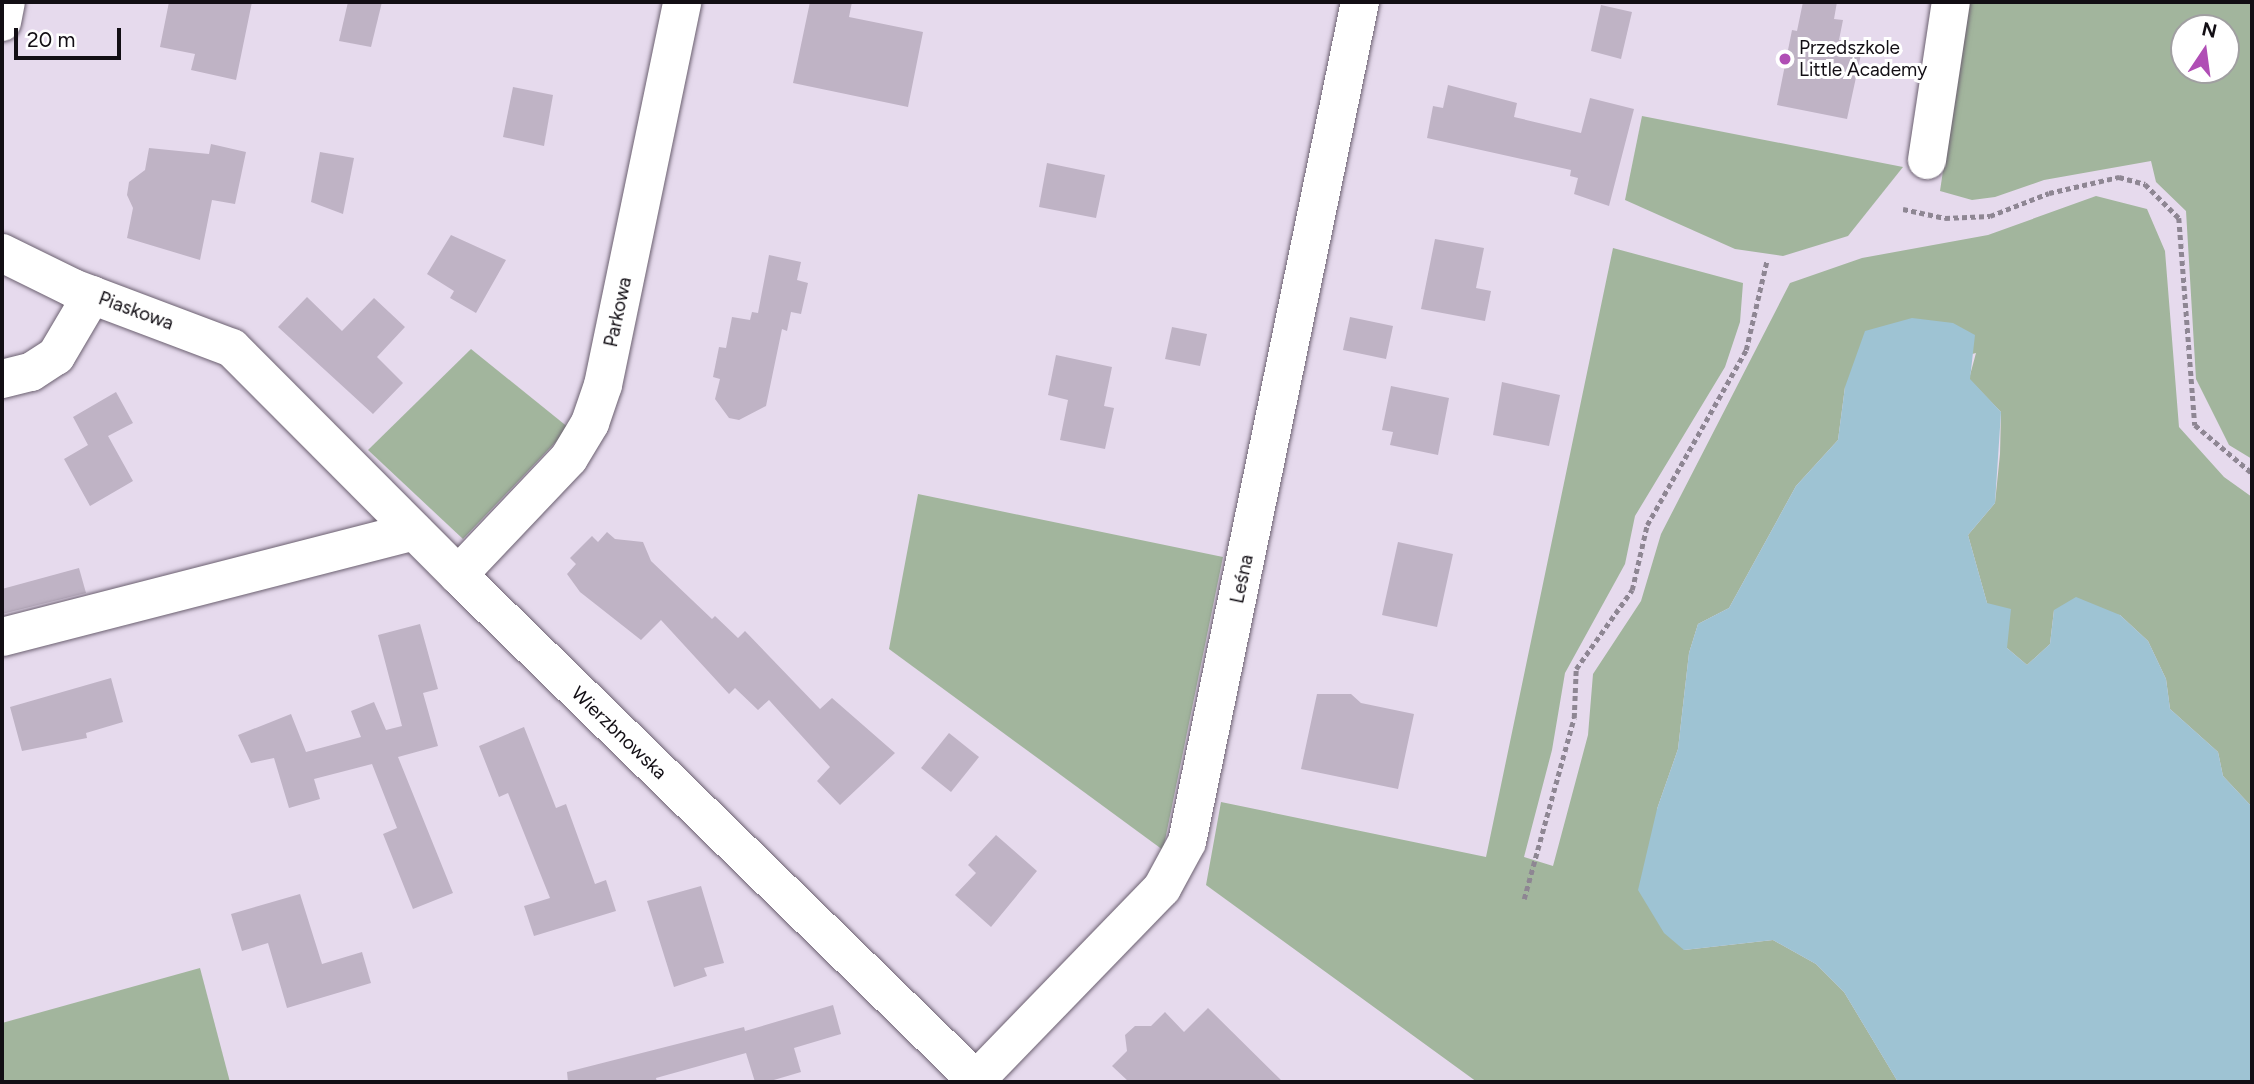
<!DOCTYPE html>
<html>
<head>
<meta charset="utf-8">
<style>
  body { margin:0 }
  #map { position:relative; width:2254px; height:1084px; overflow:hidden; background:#e6daed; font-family:Figtree,sans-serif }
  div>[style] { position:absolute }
  .green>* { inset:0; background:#a2b59d }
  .water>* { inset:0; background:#9ec3d3 }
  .building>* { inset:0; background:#bfb3c5 }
  .path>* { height:4.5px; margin-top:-2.25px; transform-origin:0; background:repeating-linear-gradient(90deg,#8e8693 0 5px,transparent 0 8.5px) }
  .roads { filter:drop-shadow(0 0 2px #6b6070) drop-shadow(0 0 2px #6b6070) }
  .minor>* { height:38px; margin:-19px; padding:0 19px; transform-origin:19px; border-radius:19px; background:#fff }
  .dots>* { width:19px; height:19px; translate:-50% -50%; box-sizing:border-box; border:4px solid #fff; border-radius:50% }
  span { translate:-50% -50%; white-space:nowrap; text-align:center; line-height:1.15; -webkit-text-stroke:6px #fff; paint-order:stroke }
  .poi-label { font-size:19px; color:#120e14 }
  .left { translate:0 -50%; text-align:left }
  .street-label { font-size:19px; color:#120e14 }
  .frame { position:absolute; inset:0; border:4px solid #120e14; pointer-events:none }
  .north { position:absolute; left:2170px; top:14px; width:70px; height:70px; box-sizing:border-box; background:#fff; border:2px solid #a09fa1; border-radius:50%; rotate:13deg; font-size:19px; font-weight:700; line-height:28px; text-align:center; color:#120e14 }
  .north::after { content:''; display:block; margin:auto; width:24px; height:32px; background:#b04eb5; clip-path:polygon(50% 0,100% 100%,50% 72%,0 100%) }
  .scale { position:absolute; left:14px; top:28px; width:107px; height:32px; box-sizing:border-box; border:4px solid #120e14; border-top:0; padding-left:9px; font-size:21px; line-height:24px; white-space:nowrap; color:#120e14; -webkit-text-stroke:5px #fff; paint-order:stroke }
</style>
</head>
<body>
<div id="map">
  <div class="green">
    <i style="clip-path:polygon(evenodd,1968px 2px,2252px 2px,2252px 459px,2229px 445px,2196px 379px,2186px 211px,2156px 182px,2151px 161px,2044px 180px,1995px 197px,1972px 200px,1940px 191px,1968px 2px,2184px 28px,2226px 28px,2226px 70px,2184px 70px,2184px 28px)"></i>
    <i style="clip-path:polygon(1642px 116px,1903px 167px,1848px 236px,1783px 256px,1735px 249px,1625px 200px)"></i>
    <i style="clip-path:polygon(2096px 196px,2147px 209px,2165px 251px,2179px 427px,2224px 477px,2252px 497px,2252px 807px,2223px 776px,2218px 752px,2170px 709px,2166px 679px,2148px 641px,2120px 615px,2054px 610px,2050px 644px,2027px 665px,2007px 648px,1987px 603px,1968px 535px,1995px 503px,2000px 454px,2001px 412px,1969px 379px,1976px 353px,1845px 387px,1838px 440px,1796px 486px,1729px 608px,1698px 624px,1689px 653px,1678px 749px,1657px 809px,1684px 950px,1773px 940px,1816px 964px,1844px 992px,1898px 1082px,1477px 1082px,1206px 885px,1221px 802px,1486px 857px,1613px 248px,1743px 283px,1740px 322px,1725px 367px,1635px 516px,1625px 564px,1565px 673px,1552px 750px,1524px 857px,1553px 866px,1588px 735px,1593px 674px,1641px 601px,1661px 534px,1790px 283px,1862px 258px,1988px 235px)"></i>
    <i style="clip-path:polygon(471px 349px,569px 428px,463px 539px,368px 450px)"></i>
    <i style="clip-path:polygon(918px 494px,1223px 557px,1163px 850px,889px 649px)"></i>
    <i style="clip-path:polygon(200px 968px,230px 1082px,2px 1082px,2px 1023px)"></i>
  </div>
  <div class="water">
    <i style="clip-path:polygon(1912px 318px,1953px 323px,1975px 335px,1970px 379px,2001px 412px,1995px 503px,1968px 535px,1987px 603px,2011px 609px,2007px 648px,2027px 665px,2050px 644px,2054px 610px,2076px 597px,2120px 615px,2148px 641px,2166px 679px,2170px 709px,2218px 752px,2223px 776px,2252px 807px,2252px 1082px,1898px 1082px,1844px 992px,1816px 964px,1773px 940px,1684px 950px,1664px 933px,1638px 890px,1657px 809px,1678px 749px,1689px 653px,1698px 624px,1729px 608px,1796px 486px,1838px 440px,1845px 387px,1865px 331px)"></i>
  </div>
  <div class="building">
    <i style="clip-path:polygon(169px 2px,252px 2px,236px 80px,191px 70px,195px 54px,160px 47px)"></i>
    <i style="clip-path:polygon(348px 2px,382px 2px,371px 47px,339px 41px)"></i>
    <i style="clip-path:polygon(810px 2px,852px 2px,849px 17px,923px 32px,908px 107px,793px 83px)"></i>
    <i style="clip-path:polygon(1803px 2px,1837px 2px,1834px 19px,1843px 20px,1839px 40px,1863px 45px,1847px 119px,1777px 105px,1792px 30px,1797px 31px)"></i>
    <i style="clip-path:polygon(1601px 5px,1632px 12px,1621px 59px,1591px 51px)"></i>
    <i style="clip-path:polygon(1448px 85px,1517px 103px,1514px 117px,1581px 133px,1590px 98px,1634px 109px,1609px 206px,1574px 194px,1578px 178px,1570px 176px,1571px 170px,1427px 138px,1433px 106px,1443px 108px)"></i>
    <i style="clip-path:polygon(513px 87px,553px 95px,544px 146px,503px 137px)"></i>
    <i style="clip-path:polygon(211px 144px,246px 152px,235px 204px,212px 200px,200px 260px,127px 238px,133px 208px,127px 195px,129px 182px,145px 170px,149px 148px,209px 154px)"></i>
    <i style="clip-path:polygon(320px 152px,354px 158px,343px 214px,311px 202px)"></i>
    <i style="clip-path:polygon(1047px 163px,1105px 175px,1096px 218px,1039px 207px)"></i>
    <i style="clip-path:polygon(451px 235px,506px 260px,476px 313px,450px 298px,454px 291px,427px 274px)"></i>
    <i style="clip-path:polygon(1435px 239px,1484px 248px,1476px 288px,1491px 291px,1485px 321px,1421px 309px)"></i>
    <i style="clip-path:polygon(769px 255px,801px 262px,797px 280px,808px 283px,801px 314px,791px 312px,787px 331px,782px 329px,766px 406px,739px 420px,729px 418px,715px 399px,720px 379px,713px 377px,719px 347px,726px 348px,732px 317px,750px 320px,752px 312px,758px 313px)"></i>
    <i style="clip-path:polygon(307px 297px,342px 331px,374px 298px,405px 327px,377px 357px,403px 383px,373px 414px,278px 327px)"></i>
    <i style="clip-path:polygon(1350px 317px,1393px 326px,1386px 359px,1343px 350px)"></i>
    <i style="clip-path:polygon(1172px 327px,1207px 334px,1200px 366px,1165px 359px)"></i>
    <i style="clip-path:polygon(1056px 355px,1112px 367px,1104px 406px,1114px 408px,1105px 449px,1060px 440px,1068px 400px,1048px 395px)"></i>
    <i style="clip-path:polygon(1502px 382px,1560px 395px,1549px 446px,1493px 435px)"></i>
    <i style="clip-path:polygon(1391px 386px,1449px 398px,1438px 455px,1390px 445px,1393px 432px,1382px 430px)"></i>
    <i style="clip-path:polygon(116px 392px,133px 423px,108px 436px,133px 481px,90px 506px,64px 459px,88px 445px,73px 417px)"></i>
    <i style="clip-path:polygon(607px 532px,615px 539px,643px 542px,651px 561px,712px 619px,715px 616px,738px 638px,745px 631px,820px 709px,832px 698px,895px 753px,840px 805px,817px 781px,830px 767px,769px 700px,758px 710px,735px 688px,729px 694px,661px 620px,641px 640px,580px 592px,567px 574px,576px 564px,570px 558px,592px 536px,598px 542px)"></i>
    <i style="clip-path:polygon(1398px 542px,1453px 554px,1437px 627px,1382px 615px)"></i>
    <i style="clip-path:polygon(79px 568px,86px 593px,2px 614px,2px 589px)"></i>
    <i style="clip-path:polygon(420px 624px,438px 689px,423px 693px,438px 746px,398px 757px,453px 893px,413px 909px,383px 834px,397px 828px,372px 764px,314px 779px,320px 799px,289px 808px,274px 758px,251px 763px,238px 735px,291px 714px,306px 752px,361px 737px,351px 711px,374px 702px,386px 730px,402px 726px,378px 635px)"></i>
    <i style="clip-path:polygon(111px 678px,123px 722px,86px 733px,87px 738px,22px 751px,10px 707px)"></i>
    <i style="clip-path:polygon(1317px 694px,1351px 694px,1361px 703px,1414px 714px,1398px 789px,1301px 769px)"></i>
    <i style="clip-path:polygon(524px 727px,556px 808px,566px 804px,595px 884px,606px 880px,616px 911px,534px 936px,524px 906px,550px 898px,508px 793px,499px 797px,479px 746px)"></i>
    <i style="clip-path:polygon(949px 733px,979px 757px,951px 792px,921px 768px)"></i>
    <i style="clip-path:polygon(996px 835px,1037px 871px,991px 927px,955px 895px,976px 873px,968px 865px)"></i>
    <i style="clip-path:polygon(701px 886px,724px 963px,704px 968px,707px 976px,674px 987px,647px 901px)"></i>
    <i style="clip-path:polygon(300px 894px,322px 964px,362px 952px,371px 983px,287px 1008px,268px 943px,242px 951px,231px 914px)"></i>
    <i style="clip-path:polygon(833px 1005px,841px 1034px,794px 1048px,801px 1072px,767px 1082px,755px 1082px,746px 1053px,656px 1078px,657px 1082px,568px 1082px,567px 1072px,744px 1027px,745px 1031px)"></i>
    <i style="clip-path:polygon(1208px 1008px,1283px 1082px,1129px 1082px,1112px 1066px,1127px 1051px,1125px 1035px,1135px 1026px,1151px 1026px,1165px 1012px,1184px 1032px)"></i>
  </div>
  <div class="path">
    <i style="left:1903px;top:209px;width:43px;rotate:12.1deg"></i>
    <i style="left:1945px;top:218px;width:45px;rotate:-2.5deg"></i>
    <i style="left:1990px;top:216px;width:63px;rotate:-21.3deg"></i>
    <i style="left:2049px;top:193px;width:72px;rotate:-12.9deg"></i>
    <i style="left:2119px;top:177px;width:27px;rotate:15deg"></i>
    <i style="left:2145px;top:184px;width:48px;rotate:45deg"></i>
    <i style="left:2179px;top:218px;width:208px;rotate:85.6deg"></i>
    <i style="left:2195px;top:425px;width:75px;rotate:40.1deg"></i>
    <i style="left:1524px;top:899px;width:188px;rotate:-74.6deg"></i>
    <i style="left:1574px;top:718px;width:49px;rotate:-87.7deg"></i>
    <i style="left:1576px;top:669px;width:97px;rotate:-54.7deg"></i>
    <i style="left:1632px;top:590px;width:67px;rotate:-77deg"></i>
    <i style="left:1647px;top:525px;width:201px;rotate:-60.5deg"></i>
    <i style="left:1746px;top:350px;width:92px;rotate:-76.9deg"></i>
  </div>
  <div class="roads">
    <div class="minor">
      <i style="left:2px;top:22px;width:20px;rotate:-79deg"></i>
      <i style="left:1927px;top:160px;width:160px;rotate:-81.4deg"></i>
      <i style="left:2px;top:253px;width:79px;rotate:26.2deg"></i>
      <i style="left:73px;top:288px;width:170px;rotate:20.7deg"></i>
      <i style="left:232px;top:348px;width:320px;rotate:45.1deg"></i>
      <i style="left:458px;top:575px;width:726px;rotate:44.27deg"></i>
      <i style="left:2px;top:379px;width:30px;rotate:-14deg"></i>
      <i style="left:31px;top:372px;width:30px;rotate:-33deg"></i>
      <i style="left:56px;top:356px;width:71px;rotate:-59.5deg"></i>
      <i style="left:458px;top:575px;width:161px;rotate:-46.5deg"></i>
      <i style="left:569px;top:458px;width:41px;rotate:-59deg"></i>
      <i style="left:590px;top:423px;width:40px;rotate:-71.1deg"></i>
      <i style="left:603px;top:385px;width:391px;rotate:-78.3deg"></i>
      <i style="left:2px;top:637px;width:425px;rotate:-14.4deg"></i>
      <i style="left:976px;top:1080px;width:267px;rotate:-45.9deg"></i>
      <i style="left:1162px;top:888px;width:52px;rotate:-61.5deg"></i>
      <i style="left:1187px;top:842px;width:858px;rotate:-78.36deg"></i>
    </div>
  </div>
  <div class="dots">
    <i style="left:1785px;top:59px;background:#b04eb5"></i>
  </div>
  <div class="poi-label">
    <span class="left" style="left:1799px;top:59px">Przedszkole<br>Little Academy</span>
  </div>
  <div class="street-label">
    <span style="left:136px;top:311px;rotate:20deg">Piaskowa</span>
    <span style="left:618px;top:312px;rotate:-78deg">Parkowa</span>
    <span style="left:1242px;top:579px;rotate:-78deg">Leśna</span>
    <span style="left:619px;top:733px;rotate:44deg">Wierzbnowska</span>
  </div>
  <div class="frame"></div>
  <div class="north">N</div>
  <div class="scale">20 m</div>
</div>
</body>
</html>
